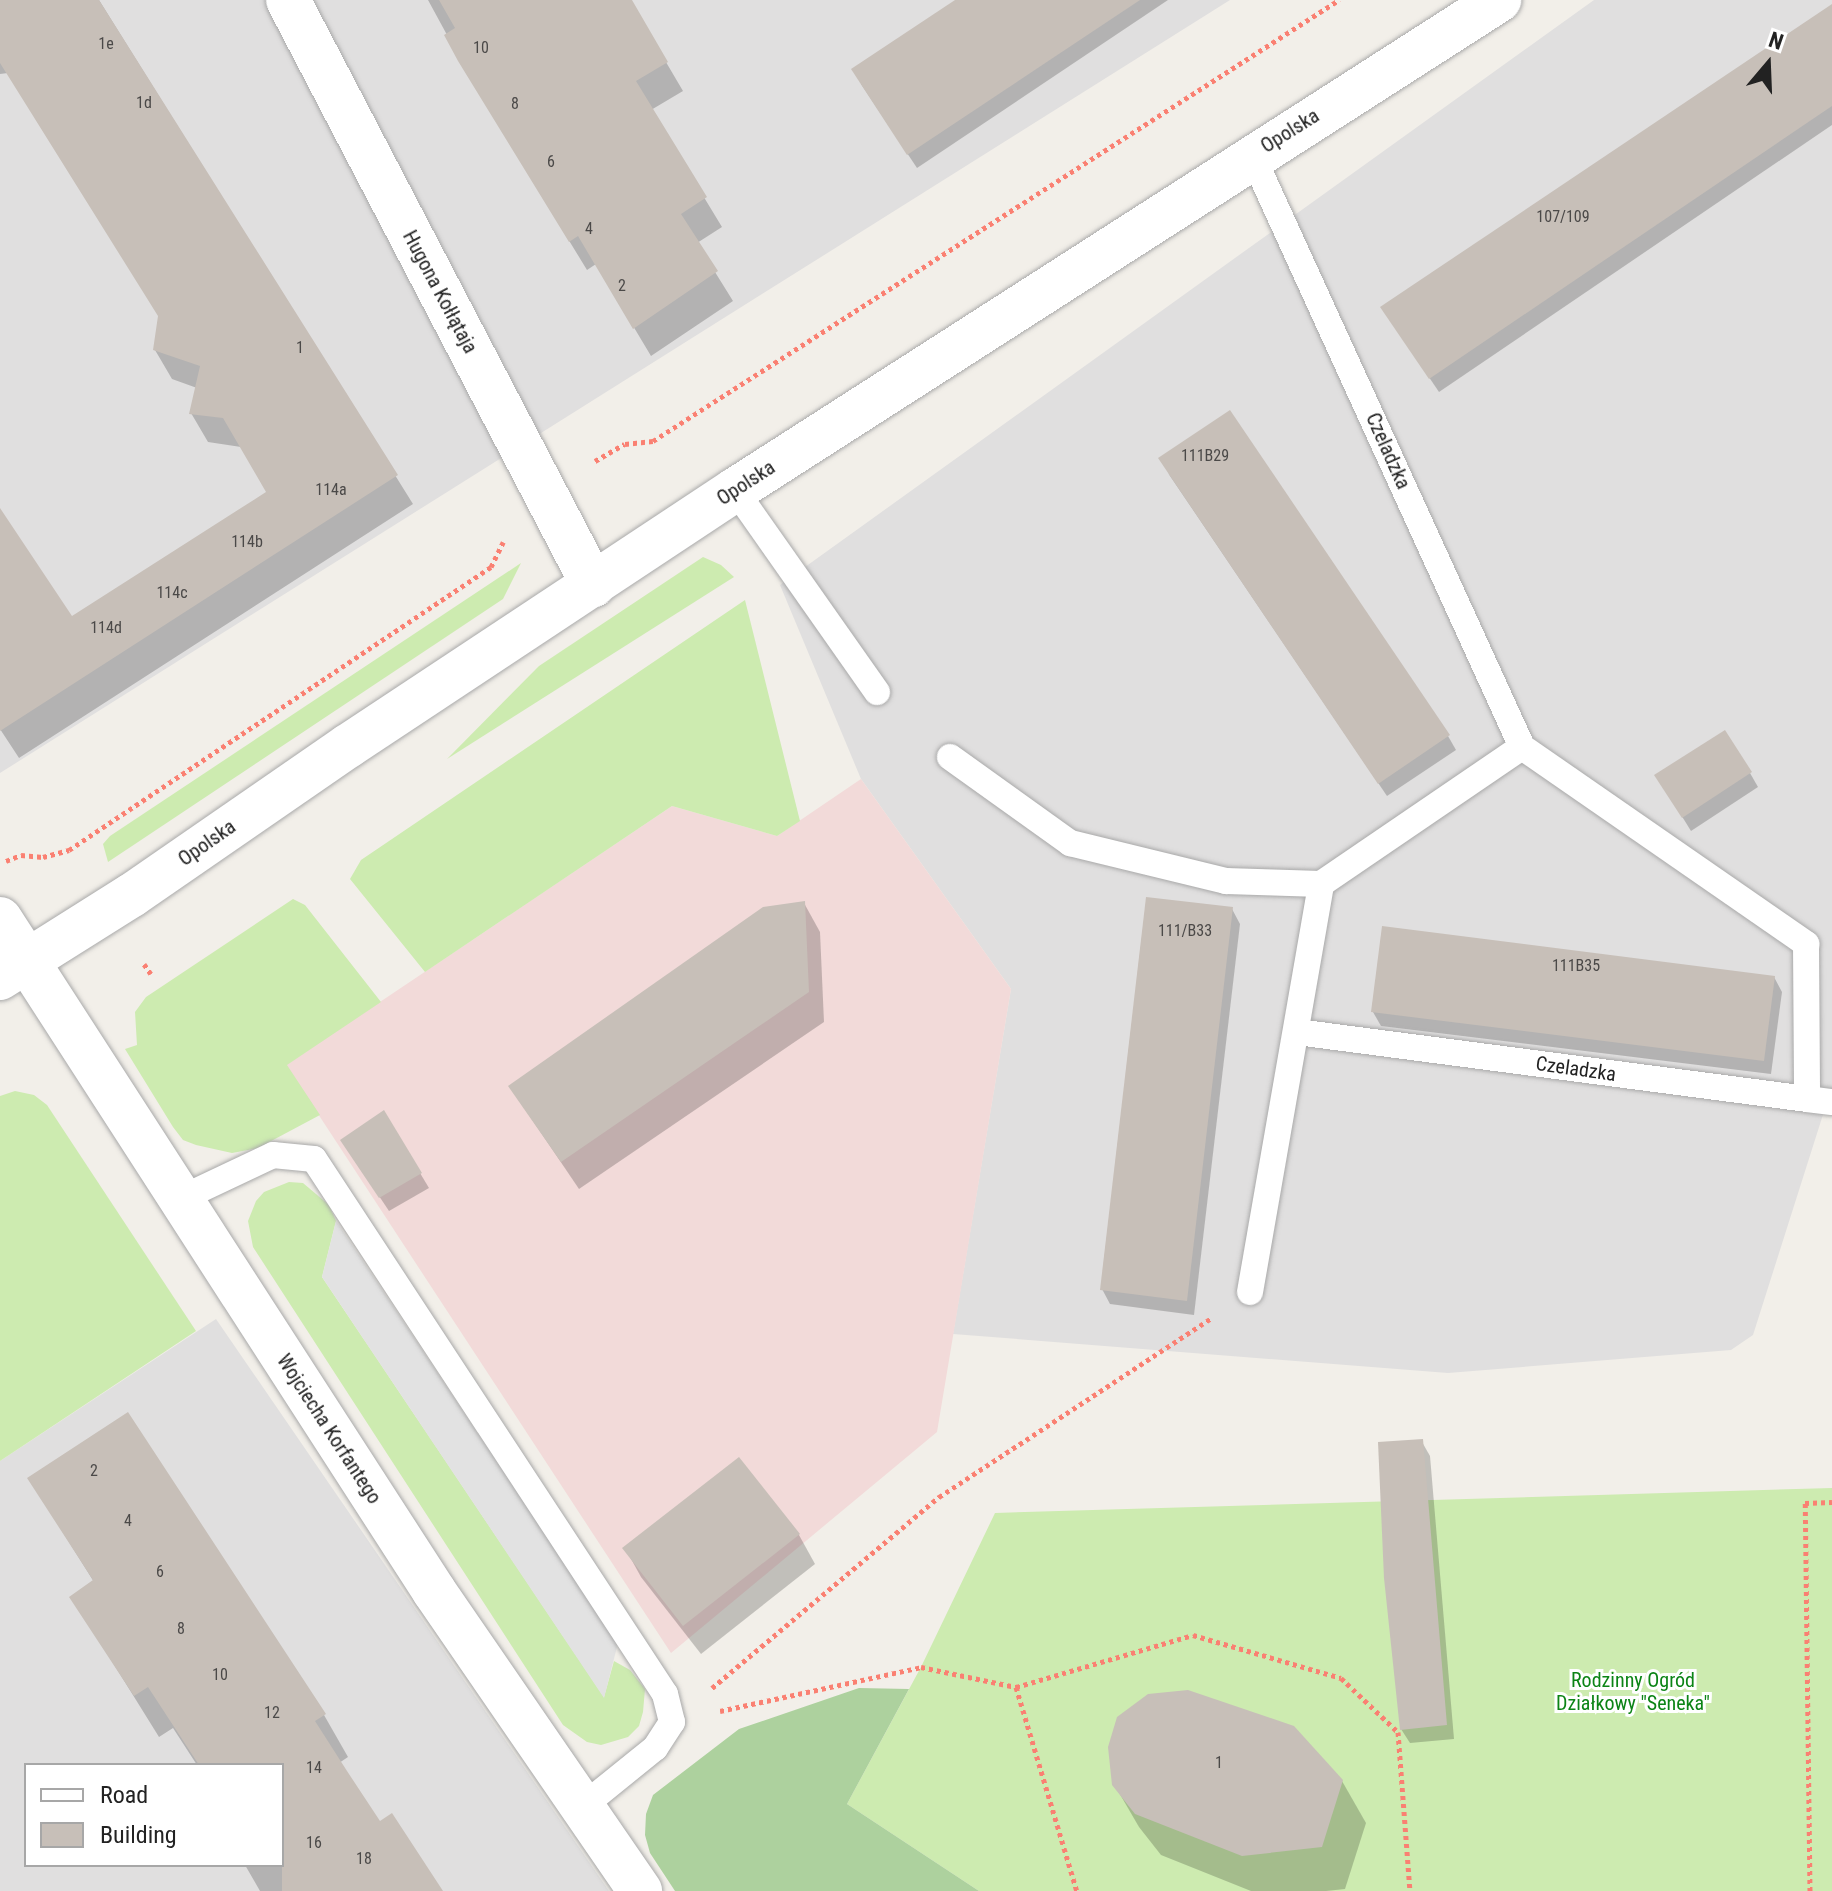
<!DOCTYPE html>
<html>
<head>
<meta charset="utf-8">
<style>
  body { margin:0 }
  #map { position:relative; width:1832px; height:1891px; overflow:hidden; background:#f2efe9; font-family:"Roboto Condensed",sans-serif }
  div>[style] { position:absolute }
  .residential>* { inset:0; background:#e0dfdf }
  .commercial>* { inset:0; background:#f2dad9 }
  .grass>* { inset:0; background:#cdebb0 }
  .forest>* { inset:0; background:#add19e }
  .parking>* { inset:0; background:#e2e2e2 }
  .shadow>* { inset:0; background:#0003 }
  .building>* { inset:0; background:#c7bfb8 }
  .path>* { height:5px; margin-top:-2.5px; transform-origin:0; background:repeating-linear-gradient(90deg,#fa8072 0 4px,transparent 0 8px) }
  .roads { filter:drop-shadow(0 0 2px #a9a9a9) drop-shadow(0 0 2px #a9a9a9) }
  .service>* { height:26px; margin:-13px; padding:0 13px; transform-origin:13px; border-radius:13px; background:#fff }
  .minor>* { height:44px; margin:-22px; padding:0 22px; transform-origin:22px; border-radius:22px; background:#fff }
  .tertiary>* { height:44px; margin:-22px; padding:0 22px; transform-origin:22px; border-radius:22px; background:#fff }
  span { translate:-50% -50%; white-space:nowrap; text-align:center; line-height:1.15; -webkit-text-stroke:6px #fff; paint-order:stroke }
  .number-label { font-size:16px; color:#4b4948 }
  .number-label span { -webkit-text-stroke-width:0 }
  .street-label { font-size:20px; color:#222 }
  .park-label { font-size:20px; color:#0c8416 }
  .legend { position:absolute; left:24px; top:1763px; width:260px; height:104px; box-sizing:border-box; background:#fff; border:2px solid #a7a7a7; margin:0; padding:10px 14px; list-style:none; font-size:24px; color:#222 }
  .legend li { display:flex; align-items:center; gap:16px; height:40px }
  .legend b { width:40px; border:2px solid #a7a7a7 }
  .north { position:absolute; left:1728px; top:24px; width:80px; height:80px; -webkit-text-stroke:6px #fff; paint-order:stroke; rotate:19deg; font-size:22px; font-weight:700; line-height:32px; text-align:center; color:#222 }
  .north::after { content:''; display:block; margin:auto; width:28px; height:36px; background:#222; clip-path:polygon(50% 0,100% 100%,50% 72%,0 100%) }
</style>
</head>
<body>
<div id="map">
  <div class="residential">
    <i style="clip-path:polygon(0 0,1230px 0,0 773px)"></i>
    <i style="clip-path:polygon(1594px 0,1832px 0,1832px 1102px,1827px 1102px,1753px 1335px,1731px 1350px,1448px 1373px,953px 1334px,1011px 989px,861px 779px,780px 585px)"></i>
    <i style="clip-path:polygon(evenodd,216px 1319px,609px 1891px,0 1891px,0 1461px,216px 1319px,26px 1765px,282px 1765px,282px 1865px,26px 1865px,26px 1765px)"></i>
  </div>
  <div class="commercial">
    <i style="clip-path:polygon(861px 779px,1011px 989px,937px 1432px,671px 1653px,286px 1065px,672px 806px,777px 836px)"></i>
  </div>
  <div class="grass">
    <i style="clip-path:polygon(703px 557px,721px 565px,734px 577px,447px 759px,539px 666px)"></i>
    <i style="clip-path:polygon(521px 563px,503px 599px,108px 862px,103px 844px,110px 836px)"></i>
    <i style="clip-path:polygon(745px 600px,800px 821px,777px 836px,672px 806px,425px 972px,350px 879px,361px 860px)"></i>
    <i style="clip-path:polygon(293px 899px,305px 905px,381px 1002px,287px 1065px,320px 1115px,258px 1148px,232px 1153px,196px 1145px,183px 1140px,173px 1127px,125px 1049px,137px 1045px,135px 1012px,146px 997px)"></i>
    <i style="clip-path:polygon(15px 1091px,34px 1095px,47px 1105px,196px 1331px,0 1461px,0 1096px)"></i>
    <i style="clip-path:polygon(289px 1182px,303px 1183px,329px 1205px,336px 1221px,322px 1277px,604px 1697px,614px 1661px,630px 1670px,645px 1689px,643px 1712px,639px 1726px,628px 1737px,601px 1745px,587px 1742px,563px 1725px,253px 1247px,248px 1221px,256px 1201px,264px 1192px)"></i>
    <i style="clip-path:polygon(1832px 1488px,1832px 1891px,979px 1891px,847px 1804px,921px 1667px,995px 1513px)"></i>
  </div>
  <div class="forest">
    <i style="clip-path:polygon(859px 1688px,909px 1689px,847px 1804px,979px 1891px,675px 1891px,650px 1853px,645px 1835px,646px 1814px,653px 1795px,739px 1729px)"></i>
  </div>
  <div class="parking">
    <i style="clip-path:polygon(336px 1221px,618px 1643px,604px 1698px,322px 1277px)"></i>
  </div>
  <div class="shadow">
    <i style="clip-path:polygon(0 0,99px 0,413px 504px,19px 758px,0 729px,0 511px,71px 619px,269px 493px,241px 447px,208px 442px,191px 413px,197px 388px,172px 379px,155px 350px,160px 317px,8px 73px,0 74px)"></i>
    <i style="clip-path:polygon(428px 0,609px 0,633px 6px,683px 91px,651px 110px,722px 227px,697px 243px,733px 301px,651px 356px,596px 264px,587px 270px,477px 90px)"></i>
    <i style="clip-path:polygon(958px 0,1168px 0,917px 168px,861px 84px)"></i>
    <i style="clip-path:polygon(1832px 6px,1832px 125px,1439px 392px,1391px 321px)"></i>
    <i style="clip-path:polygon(1168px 473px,1448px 736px,1456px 750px,1387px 796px)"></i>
    <i style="clip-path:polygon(1750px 773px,1758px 787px,1691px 831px,1665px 789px)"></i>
    <i style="clip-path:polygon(804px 903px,820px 932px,824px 1022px,579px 1189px,510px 1087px)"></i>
    <i style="clip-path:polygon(1232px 909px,1240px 924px,1194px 1315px,1110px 1304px,1102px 1289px)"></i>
    <i style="clip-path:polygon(1774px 977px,1782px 992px,1771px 1074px,1381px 1026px,1373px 1012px)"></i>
    <i style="clip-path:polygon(384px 1113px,429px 1188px,389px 1211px,351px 1154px)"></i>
    <i style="clip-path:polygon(1422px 1442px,1430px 1456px,1454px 1739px,1410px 1743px,1401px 1729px)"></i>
    <i style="clip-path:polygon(739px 1460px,799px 1535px,815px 1564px,701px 1654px,641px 1577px,625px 1548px)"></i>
    <i style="clip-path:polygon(29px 1478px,324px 1715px,348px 1757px,339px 1763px,380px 1824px,440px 1891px,260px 1891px,245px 1865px,282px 1865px,282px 1765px,197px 1765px,173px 1728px,159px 1737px,72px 1597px,94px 1582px)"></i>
    <i style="clip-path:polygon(1342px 1781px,1366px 1823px,1345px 1889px,1326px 1891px,1251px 1891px,1161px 1855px,1139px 1827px,1114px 1784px)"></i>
  </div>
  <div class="building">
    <i style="clip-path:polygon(0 0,99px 0,398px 475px,0 731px,0 508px,72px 616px,266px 492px,223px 418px,189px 414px,200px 366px,153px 350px,158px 316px,0 63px)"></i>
    <i style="clip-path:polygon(439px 0,632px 0,668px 62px,636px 81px,707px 197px,681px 214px,718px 271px,633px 329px,578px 236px,569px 242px,458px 61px,444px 35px,455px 28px)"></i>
    <i style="clip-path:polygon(955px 0,1140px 0,907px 155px,851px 69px)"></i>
    <i style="clip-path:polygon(1832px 4px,1832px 106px,1429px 379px,1380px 307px)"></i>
    <i style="clip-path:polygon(1230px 410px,1450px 735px,1378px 784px,1158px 458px)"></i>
    <i style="clip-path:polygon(1725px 730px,1752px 772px,1682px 818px,1654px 775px)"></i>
    <i style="clip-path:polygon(1146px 897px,1233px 907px,1187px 1301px,1100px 1290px)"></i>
    <i style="clip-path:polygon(805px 901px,809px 992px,561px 1162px,508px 1086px,763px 907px)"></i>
    <i style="clip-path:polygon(1382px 926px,1775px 976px,1764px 1061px,1371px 1012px)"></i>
    <i style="clip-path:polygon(384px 1110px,422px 1173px,379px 1198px,340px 1140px)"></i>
    <i style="clip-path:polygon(128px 1412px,326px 1714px,315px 1721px,347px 1771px,380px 1821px,392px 1813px,443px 1891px,282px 1891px,282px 1765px,199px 1765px,148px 1687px,134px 1696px,69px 1597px,93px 1580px,27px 1478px)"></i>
    <i style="clip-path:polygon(1423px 1439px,1447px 1725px,1400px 1730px,1384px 1578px,1378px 1442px)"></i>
    <i style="clip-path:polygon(739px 1457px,800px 1534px,683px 1626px,622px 1548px)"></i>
    <i style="clip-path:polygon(1188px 1690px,1294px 1726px,1343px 1780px,1322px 1847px,1242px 1856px,1135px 1814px,1112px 1785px,1108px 1747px,1117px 1717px,1148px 1694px)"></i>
  </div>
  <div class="path">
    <i style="left:595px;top:461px;width:34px;rotate:-30deg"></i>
    <i style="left:625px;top:444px;width:28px;rotate:-6deg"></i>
    <i style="left:653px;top:441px;width:816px;rotate:-32.74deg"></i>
    <i style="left:6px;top:861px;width:16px;rotate:-22deg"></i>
    <i style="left:21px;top:855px;width:22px;rotate:5deg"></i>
    <i style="left:43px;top:857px;width:27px;rotate:-15deg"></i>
    <i style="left:69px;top:850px;width:508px;rotate:-33.85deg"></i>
    <i style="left:491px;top:567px;width:28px;rotate:-64deg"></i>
    <i style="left:144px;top:964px;width:12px;rotate:55deg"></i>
    <i style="left:1016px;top:1687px;width:213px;rotate:73.4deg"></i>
    <i style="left:712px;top:1688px;width:297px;rotate:-40.1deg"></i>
    <i style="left:939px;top:1497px;width:326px;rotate:-33.3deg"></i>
    <i style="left:720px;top:1711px;width:206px;rotate:-12.3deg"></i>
    <i style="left:921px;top:1667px;width:97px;rotate:11.9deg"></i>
    <i style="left:1016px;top:1687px;width:184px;rotate:-16.4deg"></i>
    <i style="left:1193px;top:1635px;width:154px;rotate:16.2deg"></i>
    <i style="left:1341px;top:1678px;width:79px;rotate:43.5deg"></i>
    <i style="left:1398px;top:1732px;width:159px;rotate:85.7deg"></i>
    <i style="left:1810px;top:1891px;width:388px;rotate:-90.7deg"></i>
    <i style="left:1805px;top:1503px;width:27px;rotate:-2deg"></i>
  </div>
  <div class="roads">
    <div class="service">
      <i style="left:1252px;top:155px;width:651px;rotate:65.48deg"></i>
      <i style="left:1522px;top:747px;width:346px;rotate:34.7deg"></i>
      <i style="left:1806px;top:944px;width:155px;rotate:89.6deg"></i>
      <i style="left:1807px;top:1099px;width:25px;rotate:7deg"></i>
      <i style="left:735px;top:490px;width:247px;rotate:54.9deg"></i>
      <i style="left:950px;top:757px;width:148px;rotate:35.6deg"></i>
      <i style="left:1070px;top:843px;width:161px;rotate:13.7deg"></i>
      <i style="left:1226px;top:881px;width:95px;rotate:1.8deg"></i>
      <i style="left:1297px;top:1032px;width:514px;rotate:7.48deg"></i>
      <i style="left:180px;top:1199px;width:103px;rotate:-25.3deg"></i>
      <i style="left:273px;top:1155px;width:41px;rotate:5.6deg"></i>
      <i style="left:314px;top:1159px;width:640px;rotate:56.73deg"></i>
      <i style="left:665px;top:1694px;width:29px;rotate:76deg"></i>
      <i style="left:672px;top:1722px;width:31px;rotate:123deg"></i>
      <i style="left:655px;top:1748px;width:94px;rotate:141.1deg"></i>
      <i style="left:1250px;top:1292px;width:414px;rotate:-80.1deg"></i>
      <i style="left:1321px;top:884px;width:243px;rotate:-34.3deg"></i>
    </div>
    <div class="minor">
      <i style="left:288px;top:0;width:660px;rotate:62.46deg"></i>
      <i style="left:0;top:919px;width:800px;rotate:57.14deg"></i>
      <i style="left:434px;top:1591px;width:364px;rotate:55.5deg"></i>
    </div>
    <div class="tertiary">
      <i style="left:0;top:978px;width:156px;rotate:-32.2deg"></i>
      <i style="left:132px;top:895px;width:262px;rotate:-34.6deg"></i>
      <i style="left:348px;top:746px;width:464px;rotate:-33.5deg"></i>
      <i style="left:735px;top:490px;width:908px;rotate:-32.67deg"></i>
    </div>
  </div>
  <div class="number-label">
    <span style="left:106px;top:44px">1e</span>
    <span style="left:481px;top:48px">10</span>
    <span style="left:144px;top:103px">1d</span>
    <span style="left:515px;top:104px">8</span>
    <span style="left:551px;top:162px">6</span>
    <span style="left:1563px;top:217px">107/109</span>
    <span style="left:589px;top:229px">4</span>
    <span style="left:622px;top:286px">2</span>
    <span style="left:300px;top:348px">1</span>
    <span style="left:1205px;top:456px">111B29</span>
    <span style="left:331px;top:490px">114a</span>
    <span style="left:247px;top:542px">114b</span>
    <span style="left:172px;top:593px">114c</span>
    <span style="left:106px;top:628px">114d</span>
    <span style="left:1185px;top:931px">111/B33</span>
    <span style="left:1576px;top:966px">111B35</span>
    <span style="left:94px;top:1471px">2</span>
    <span style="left:128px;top:1521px">4</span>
    <span style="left:160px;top:1572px">6</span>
    <span style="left:181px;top:1629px">8</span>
    <span style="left:220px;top:1675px">10</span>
    <span style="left:272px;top:1713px">12</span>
    <span style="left:1219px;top:1763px">1</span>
    <span style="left:314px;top:1768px">14</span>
    <span style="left:314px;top:1843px">16</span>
    <span style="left:364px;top:1859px">18</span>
  </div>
  <div class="street-label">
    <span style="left:1290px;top:131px;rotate:-32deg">Opolska</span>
    <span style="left:440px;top:292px;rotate:62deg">Hugona Kołłątaja</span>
    <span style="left:1388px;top:451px;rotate:66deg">Czeladzka</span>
    <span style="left:746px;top:483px;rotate:-33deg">Opolska</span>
    <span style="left:207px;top:843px;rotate:-35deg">Opolska</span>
    <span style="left:1576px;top:1069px;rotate:8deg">Czeladzka</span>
    <span style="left:329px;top:1429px;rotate:57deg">Wojciecha Korfantego</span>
  </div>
  <div class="park-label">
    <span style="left:1633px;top:1692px">Rodzinny Ogród<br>Działkowy "Seneka"</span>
  </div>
  <ul class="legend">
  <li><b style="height:10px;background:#fff"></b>Road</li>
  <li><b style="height:22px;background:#c7bfb8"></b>Building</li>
  </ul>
  <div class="north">N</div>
</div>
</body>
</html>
